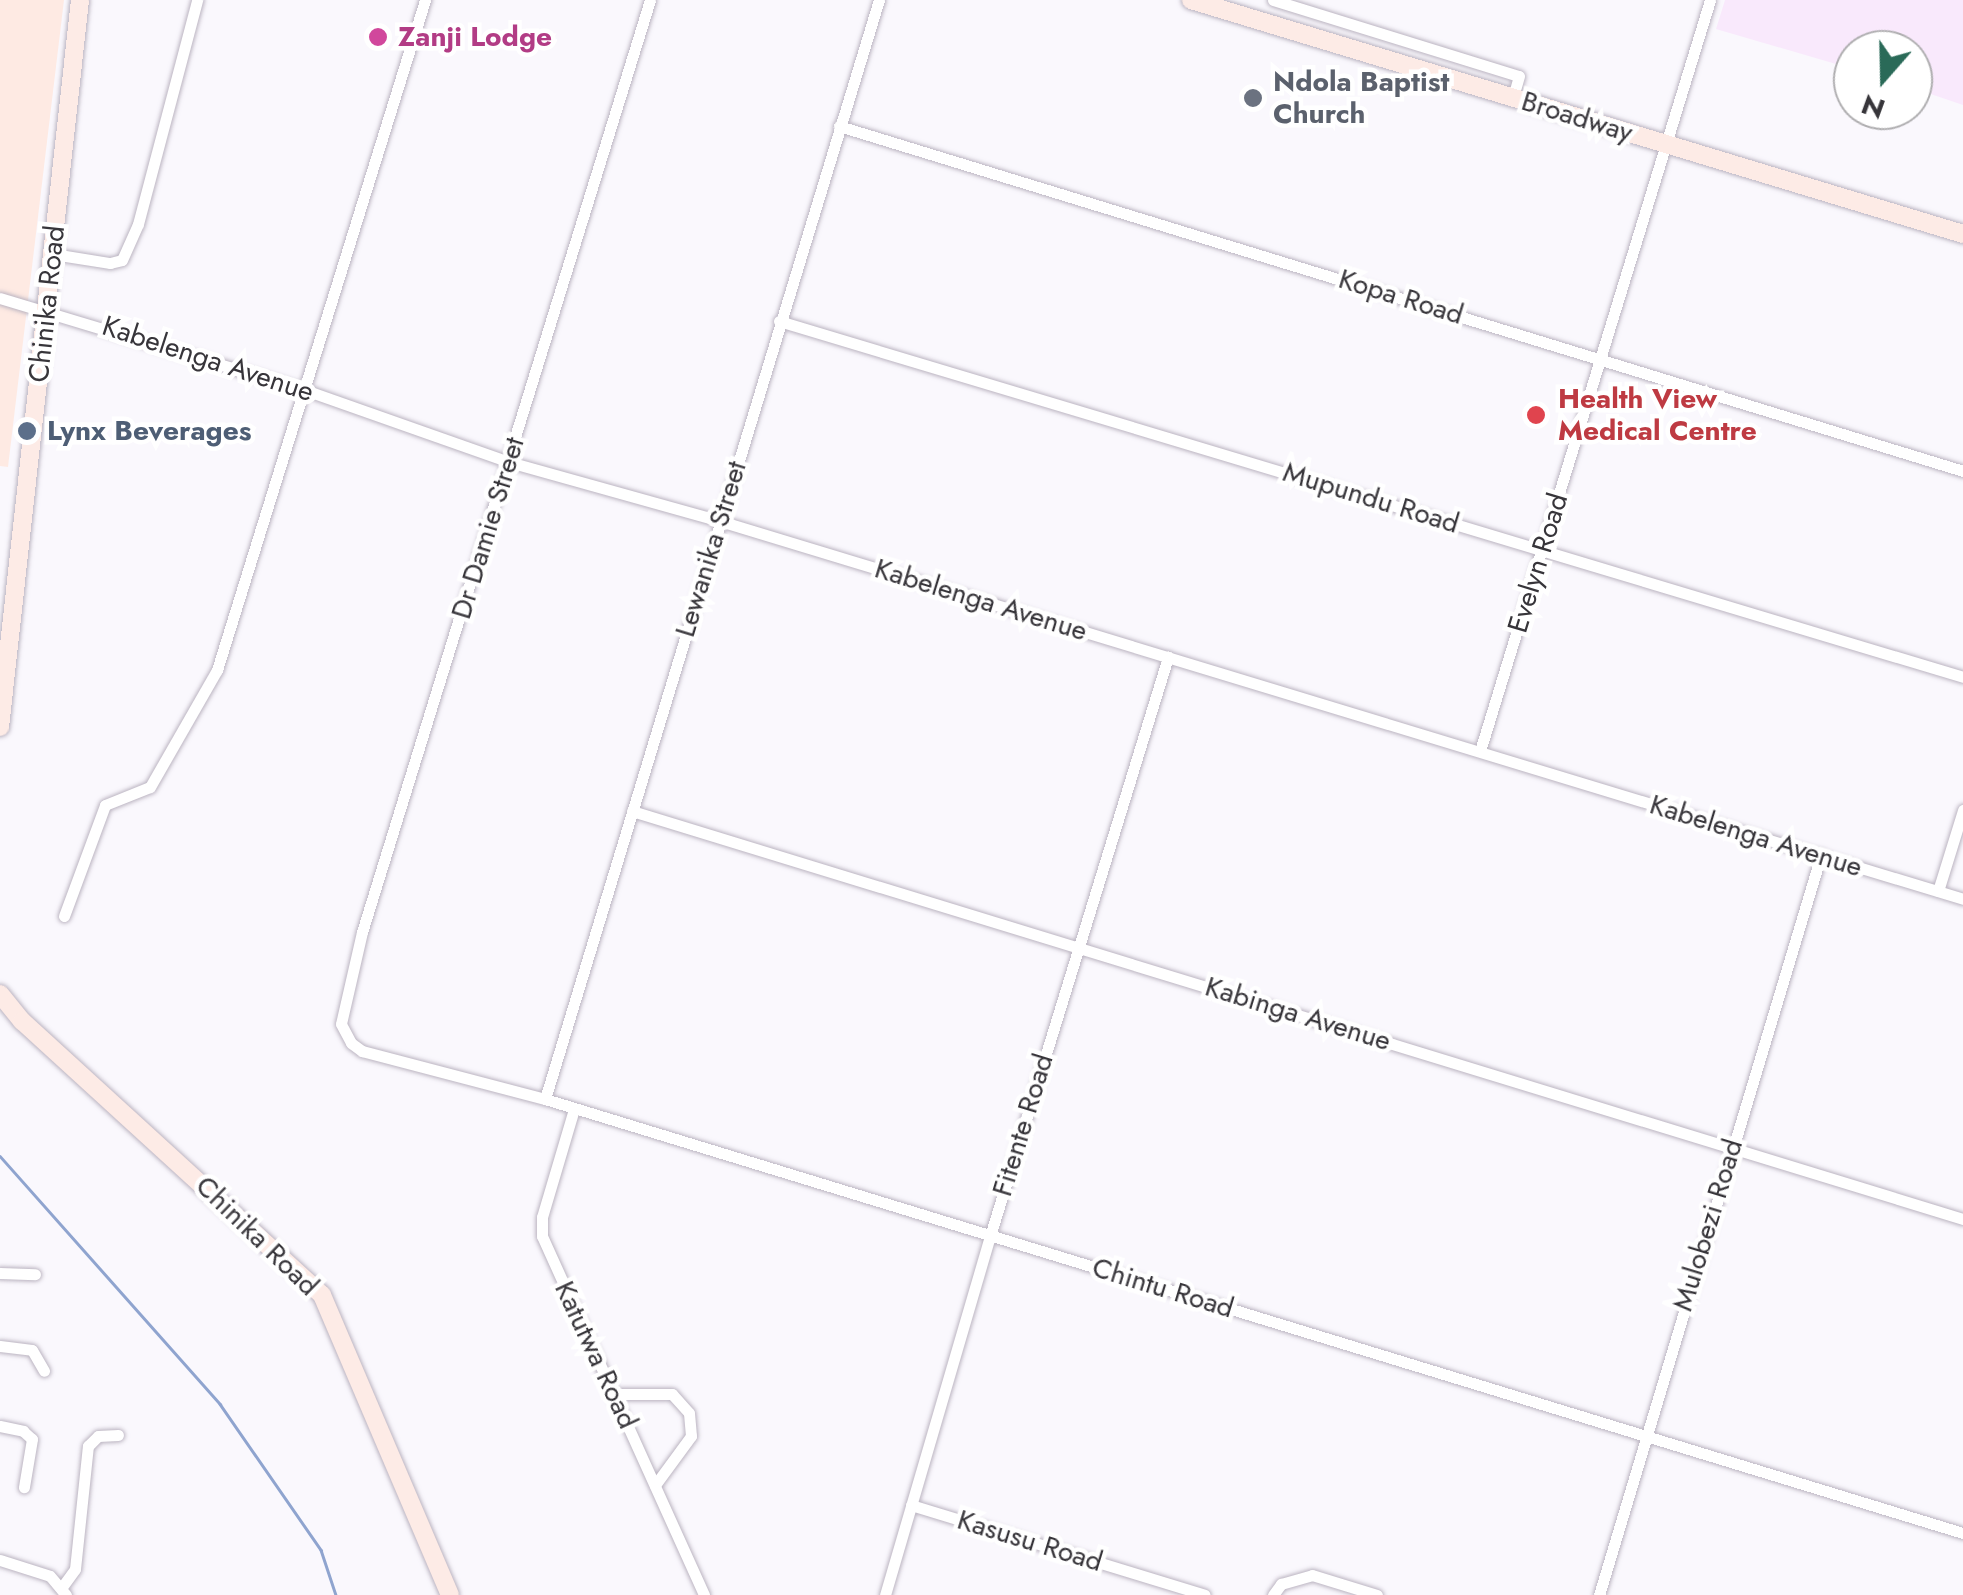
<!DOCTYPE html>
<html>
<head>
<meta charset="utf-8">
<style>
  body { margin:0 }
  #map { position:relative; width:1963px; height:1595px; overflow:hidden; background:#faf8fd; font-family:Jost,sans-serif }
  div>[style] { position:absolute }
  .commercial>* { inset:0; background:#feeae3 }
  .education>* { inset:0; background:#f9e9fc }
  .stream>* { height:2.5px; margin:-1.25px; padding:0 1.25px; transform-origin:1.25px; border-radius:1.25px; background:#8fa4cf }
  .roads { filter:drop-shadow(0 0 2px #bbb4c1) drop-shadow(0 0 2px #bbb4c1) }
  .minor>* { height:11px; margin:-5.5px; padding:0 5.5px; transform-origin:5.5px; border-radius:5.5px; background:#fff }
  .secondary>* { height:18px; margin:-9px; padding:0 9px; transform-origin:9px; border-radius:9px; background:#fdebe6 }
  .dots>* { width:28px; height:28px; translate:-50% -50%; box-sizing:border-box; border:5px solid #fff; border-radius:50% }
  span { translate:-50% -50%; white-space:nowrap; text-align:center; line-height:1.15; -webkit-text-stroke:9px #fff; paint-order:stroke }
  .hotel-label { font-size:28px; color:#b23c85; font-weight:700 }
  .left { translate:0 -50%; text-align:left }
  .worship-label { font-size:28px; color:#5b616d; font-weight:700 }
  .street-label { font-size:28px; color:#37353a }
  .health-label { font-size:28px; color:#be3a42; font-weight:700 }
  .service-label { font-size:28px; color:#4e5e75; font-weight:700 }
  .north { position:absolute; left:1833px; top:30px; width:100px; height:100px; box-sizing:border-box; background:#fff; border:2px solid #afaeb0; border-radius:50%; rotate:200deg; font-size:28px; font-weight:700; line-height:40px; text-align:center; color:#37353a }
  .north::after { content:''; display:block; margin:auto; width:35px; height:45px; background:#2a6a58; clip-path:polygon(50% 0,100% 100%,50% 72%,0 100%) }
</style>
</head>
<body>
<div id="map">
  <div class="commercial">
    <i style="clip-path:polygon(0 0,64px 0,8px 467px,0 466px)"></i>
  </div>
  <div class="education">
    <i style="clip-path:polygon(1725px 0,1963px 0,1963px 105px,1913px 88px,1913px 50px,1853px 50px,1853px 69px,1716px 29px)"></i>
  </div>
  <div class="stream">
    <i style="left:0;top:1156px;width:332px;rotate:48.4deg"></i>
    <i style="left:220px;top:1404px;width:178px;rotate:55.3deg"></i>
    <i style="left:321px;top:1550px;width:47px;rotate:71.6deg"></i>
  </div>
  <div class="roads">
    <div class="minor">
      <i style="left:650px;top:0;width:975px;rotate:107.17deg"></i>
      <i style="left:362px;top:932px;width:94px;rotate:102.9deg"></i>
      <i style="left:341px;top:1024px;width:21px;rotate:62deg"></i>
      <i style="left:351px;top:1043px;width:14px;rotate:36deg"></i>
      <i style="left:362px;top:1051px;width:189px;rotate:14.7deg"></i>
      <i style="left:545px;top:1099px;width:1483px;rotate:17.02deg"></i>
      <i style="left:1273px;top:0;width:257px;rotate:17.2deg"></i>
      <i style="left:1519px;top:76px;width:22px;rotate:106deg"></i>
      <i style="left:839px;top:126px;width:1176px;rotate:17.06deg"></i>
      <i style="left:53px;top:254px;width:58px;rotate:9deg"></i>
      <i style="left:110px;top:263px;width:12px;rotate:-14deg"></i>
      <i style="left:122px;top:260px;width:39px;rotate:-66deg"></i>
      <i style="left:138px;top:224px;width:232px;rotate:-75.2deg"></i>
      <i style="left:0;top:298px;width:315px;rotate:16.8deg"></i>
      <i style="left:302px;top:389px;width:219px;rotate:19.4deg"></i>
      <i style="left:509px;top:462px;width:219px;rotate:15.6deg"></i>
      <i style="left:720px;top:521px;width:1299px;rotate:16.91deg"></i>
      <i style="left:779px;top:321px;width:1236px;rotate:16.73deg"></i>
      <i style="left:1480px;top:751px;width:785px;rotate:-72.97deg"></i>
      <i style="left:632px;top:811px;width:1392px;rotate:17.04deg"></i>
      <i style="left:1938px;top:891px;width:85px;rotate:-72.8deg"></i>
      <i style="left:64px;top:916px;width:118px;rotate:-69.7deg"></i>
      <i style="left:105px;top:805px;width:48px;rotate:-21.8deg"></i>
      <i style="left:150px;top:787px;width:135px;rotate:-60.2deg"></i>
      <i style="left:217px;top:670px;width:702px;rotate:-72.75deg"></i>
      <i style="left:545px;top:1099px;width:1149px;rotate:-73.1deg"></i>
      <i style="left:574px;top:1109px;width:113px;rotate:106.5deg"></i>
      <i style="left:542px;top:1217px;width:19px;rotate:90deg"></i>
      <i style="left:542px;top:1236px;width:394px;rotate:65.7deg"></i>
      <i style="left:0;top:1273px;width:35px;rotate:2deg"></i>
      <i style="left:0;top:1346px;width:32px;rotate:7deg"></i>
      <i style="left:32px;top:1350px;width:24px;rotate:60deg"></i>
      <i style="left:614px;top:1394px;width:58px"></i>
      <i style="left:672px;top:1394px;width:25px;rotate:48deg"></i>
      <i style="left:689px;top:1413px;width:23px;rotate:85deg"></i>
      <i style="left:691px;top:1436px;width:61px;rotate:126.3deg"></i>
      <i style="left:0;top:1426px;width:24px;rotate:12deg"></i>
      <i style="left:23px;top:1431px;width:12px;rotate:42deg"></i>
      <i style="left:32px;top:1439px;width:49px;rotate:99.5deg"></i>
      <i style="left:911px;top:1505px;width:307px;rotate:17deg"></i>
      <i style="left:0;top:1560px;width:52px;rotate:17.7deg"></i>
      <i style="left:50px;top:1576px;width:25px;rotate:50deg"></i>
      <i style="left:62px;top:1587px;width:22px;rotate:-54deg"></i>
      <i style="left:75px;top:1569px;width:124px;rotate:-84deg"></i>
      <i style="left:88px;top:1446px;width:14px;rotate:-45deg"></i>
      <i style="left:98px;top:1436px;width:20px;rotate:-3deg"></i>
      <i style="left:885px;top:1595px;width:374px;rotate:-73.7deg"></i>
      <i style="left:990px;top:1236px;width:606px;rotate:-72.91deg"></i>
      <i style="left:1273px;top:1595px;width:14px;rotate:-54deg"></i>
      <i style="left:1281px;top:1584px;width:32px;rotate:-16deg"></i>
      <i style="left:1312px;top:1575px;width:68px;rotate:17.1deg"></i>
      <i style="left:1599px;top:1595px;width:773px;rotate:-73.3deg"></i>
    </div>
    <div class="secondary">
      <i style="left:1191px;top:0;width:807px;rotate:16.86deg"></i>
      <i style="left:0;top:727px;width:731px;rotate:-83.72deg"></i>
      <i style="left:0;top:994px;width:35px;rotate:51deg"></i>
      <i style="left:22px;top:1021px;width:406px;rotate:42.4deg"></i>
      <i style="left:322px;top:1295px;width:326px;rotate:66.9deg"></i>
    </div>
  </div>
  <div class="dots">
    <i style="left:378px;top:37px;background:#d1479c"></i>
    <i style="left:1253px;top:98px;background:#6b7280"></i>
    <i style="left:1536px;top:415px;background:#e0444e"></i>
    <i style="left:27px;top:431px;background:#5c6f8a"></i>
  </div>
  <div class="hotel-label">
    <span class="left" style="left:398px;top:37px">Zanji Lodge</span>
  </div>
  <div class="worship-label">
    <span class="left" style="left:1273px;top:98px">Ndola Baptist<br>Church</span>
  </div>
  <div class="street-label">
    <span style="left:1577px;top:117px;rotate:17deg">Broadway</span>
    <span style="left:1401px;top:297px;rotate:17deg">Kopa Road</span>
    <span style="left:47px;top:304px;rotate:-84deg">Chinika Road</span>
    <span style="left:208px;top:359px;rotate:18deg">Kabelenga Avenue</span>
    <span style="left:1371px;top:498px;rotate:17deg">Mupundu Road</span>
    <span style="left:488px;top:528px;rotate:-73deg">Dr Damie Street</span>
    <span style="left:711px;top:549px;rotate:-73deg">Lewanika Street</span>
    <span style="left:1538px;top:563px;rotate:-73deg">Evelyn Road</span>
    <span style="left:981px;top:600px;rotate:17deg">Kabelenga Avenue</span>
    <span style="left:1756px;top:836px;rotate:17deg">Kabelenga Avenue</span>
    <span style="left:1298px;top:1014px;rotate:17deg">Kabinga Avenue</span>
    <span style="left:1023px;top:1125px;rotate:-73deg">Fitente Road</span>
    <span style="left:1708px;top:1225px;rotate:-73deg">Mulobezi Road</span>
    <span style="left:257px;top:1236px;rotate:44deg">Chinika Road</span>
    <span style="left:1163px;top:1288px;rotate:17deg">Chintu Road</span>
    <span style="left:596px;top:1355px;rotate:65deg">Katutwa Road</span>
    <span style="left:1030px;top:1541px;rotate:17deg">Kasusu Road</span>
  </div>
  <div class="health-label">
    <span class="left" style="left:1558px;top:415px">Health View<br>Medical Centre</span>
  </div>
  <div class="service-label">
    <span class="left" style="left:47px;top:431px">Lynx Beverages</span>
  </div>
  <div class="north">N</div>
</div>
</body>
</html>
